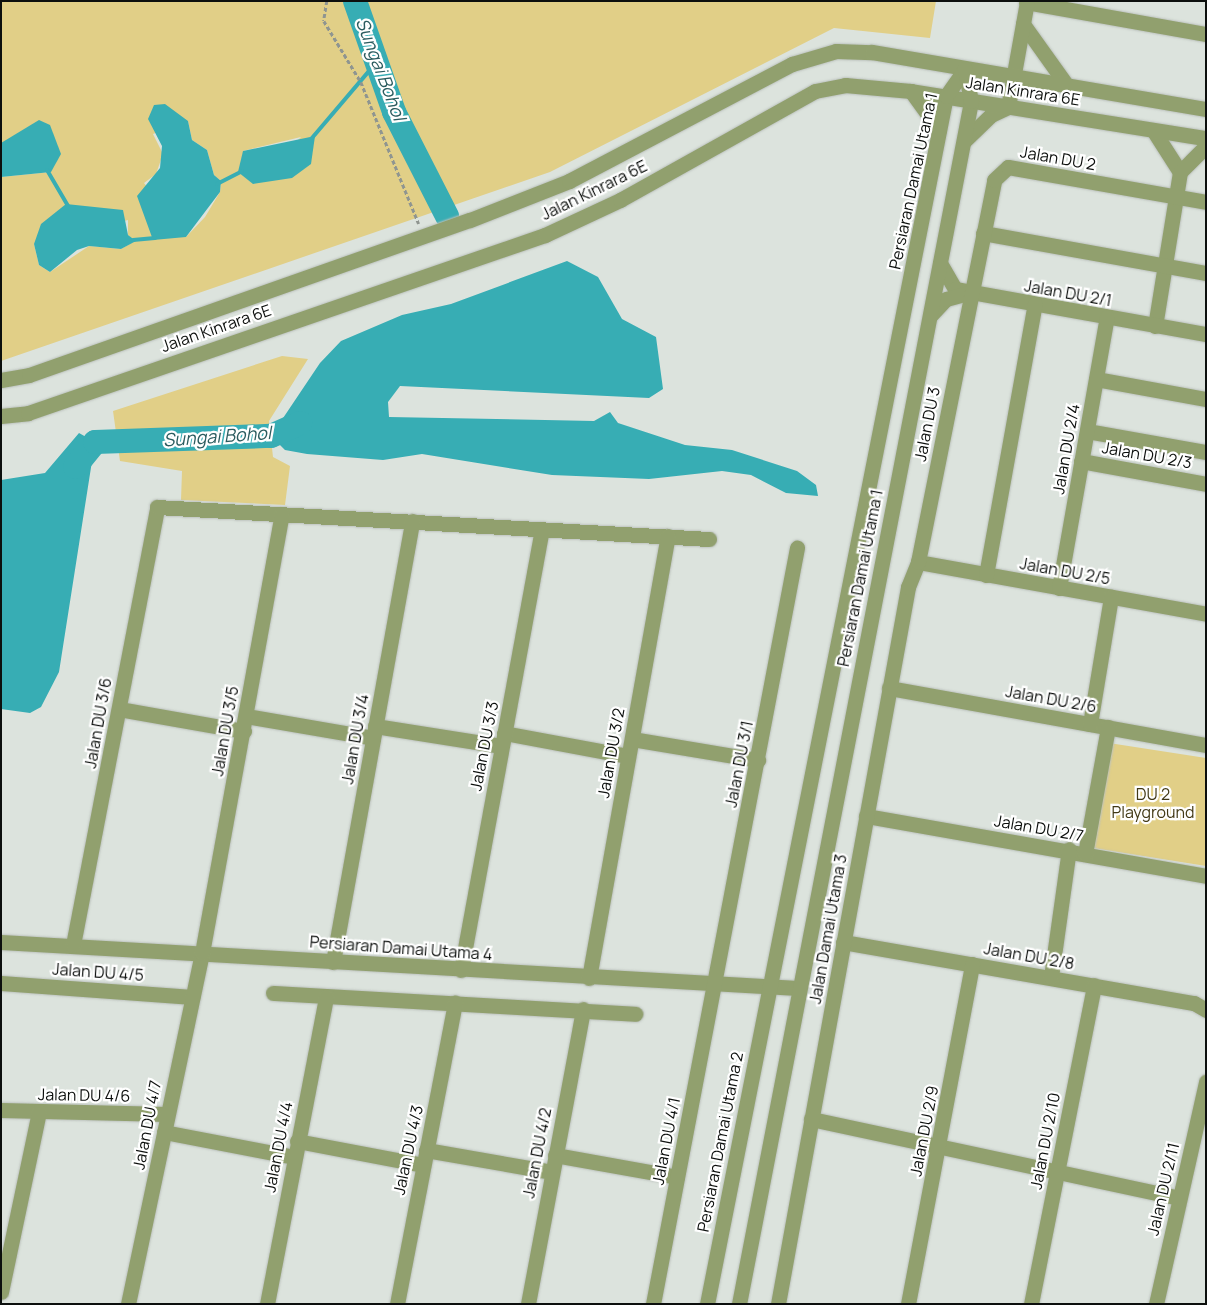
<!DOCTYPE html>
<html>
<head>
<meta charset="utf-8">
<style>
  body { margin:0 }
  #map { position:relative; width:1207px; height:1305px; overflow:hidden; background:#dce3dd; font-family:Manrope,sans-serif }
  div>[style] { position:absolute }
  .green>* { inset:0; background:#e1cf87 }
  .water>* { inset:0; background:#37adb4 }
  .stream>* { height:4px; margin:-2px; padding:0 2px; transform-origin:2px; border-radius:2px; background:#37adb4 }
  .river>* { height:24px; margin:-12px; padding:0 12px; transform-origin:12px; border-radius:12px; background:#37adb4 }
  .path>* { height:2.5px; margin-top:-1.25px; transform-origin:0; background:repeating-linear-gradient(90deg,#8f9590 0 4px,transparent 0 6.5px) }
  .roads { filter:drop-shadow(0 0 1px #bbc1bc) drop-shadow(0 0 1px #bbc1bc) }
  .minor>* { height:15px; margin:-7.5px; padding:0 7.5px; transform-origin:7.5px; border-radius:7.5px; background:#91a06e }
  span { translate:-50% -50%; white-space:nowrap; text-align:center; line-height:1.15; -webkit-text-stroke:4.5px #fff; paint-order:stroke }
  .street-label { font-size:16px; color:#0c0f0d }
  .park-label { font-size:16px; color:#423916 }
  .water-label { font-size:18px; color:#2b5c5f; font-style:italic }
  .frame { position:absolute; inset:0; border:2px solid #0c0f0d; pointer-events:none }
</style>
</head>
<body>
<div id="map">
  <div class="green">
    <i style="clip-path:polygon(evenodd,1px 1px,936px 1px,930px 38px,834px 28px,550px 172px,1px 361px,1px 177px,51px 172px,1px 143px,1px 1px,188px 121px,192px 140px,207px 150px,214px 175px,221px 181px,220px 192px,205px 217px,186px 237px,144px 183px,156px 174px,163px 154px,153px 134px,188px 121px,1px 1px,301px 137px,254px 184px,243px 151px,301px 137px,1px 1px,128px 220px,128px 235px,135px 241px,121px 249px,89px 246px,50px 272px,39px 265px,34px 244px,128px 220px)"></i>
    <i style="clip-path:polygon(282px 356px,308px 359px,269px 421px,273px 457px,290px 466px,285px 505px,181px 500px,182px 471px,120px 461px,113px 411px)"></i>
    <i style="clip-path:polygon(1109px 743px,1206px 758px,1206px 866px,1093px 848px)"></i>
  </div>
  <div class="water">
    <i style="clip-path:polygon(165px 104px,188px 121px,192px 140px,207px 150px,214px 175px,221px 181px,220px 192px,186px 237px,153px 240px,137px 196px,160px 168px,162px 146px,148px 119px,154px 105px)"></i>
    <i style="clip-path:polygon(39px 120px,50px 125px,61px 154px,51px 172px,1px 177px,1px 143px)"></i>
    <i style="clip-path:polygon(315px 136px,311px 164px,292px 178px,253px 184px,238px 172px,243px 151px)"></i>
    <i style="clip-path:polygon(66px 204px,123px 210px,128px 235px,136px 241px,121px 249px,89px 246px,77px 250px,50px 272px,39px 265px,34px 244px,41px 224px)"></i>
    <i style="clip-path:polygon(567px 261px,598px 277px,622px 319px,656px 337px,663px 389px,649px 398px,400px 386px,388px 402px,389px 417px,594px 421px,610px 412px,618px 423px,685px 445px,732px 450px,797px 471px,816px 485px,818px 496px,786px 493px,751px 475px,722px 471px,649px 479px,552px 475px,422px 454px,383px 460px,307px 454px,285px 450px,271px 436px,320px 363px,341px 341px,402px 315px,451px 304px)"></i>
    <i style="clip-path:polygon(79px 433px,95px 442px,59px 672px,41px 707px,30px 713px,1px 709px,1px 480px,45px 473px)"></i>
  </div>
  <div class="stream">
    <i style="left:312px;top:138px;width:97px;rotate:-49.6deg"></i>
    <i style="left:47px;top:170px;width:42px;rotate:59.7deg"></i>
    <i style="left:217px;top:184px;width:28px;rotate:-27deg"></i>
    <i style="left:133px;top:240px;width:22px;rotate:-5deg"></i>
  </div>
  <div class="river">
    <i style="left:355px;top:1px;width:118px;rotate:70.6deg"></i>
    <i style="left:394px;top:112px;width:117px;rotate:63deg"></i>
    <i style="left:75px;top:467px;width:32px;rotate:-51deg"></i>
    <i style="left:95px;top:442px;width:176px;rotate:-2deg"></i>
    <i style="left:271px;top:436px;width:32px;rotate:-24deg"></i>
  </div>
  <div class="path">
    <i style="left:327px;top:1px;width:20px;rotate:99deg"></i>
    <i style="left:324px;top:21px;width:71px;rotate:58.8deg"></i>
    <i style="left:361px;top:82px;width:153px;rotate:67.8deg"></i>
  </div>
  <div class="roads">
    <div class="minor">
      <i style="left:1026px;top:2px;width:183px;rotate:10.1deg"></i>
      <i style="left:1023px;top:24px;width:77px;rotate:54.5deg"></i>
      <i style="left:911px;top:91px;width:48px;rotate:54.3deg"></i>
      <i style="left:1153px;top:130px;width:50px;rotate:57.3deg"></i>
      <i style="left:1180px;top:172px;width:156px;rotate:99.2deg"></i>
      <i style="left:964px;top:141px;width:37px;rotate:-44deg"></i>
      <i style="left:991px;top:115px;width:19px;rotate:-25deg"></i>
      <i style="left:1008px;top:107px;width:108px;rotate:-79.8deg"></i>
      <i style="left:1180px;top:172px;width:37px;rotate:-45deg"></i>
      <i style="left:983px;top:233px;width:227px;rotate:10.2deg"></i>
      <i style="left:940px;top:263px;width:30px;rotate:60deg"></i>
      <i style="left:955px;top:289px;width:255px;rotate:10.2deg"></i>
      <i style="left:930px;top:316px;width:23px;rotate:-47deg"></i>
      <i style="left:946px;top:299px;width:24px;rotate:-15deg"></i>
      <i style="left:1096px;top:379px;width:112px;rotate:10.3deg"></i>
      <i style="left:1px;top:380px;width:28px;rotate:-10deg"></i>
      <i style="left:29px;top:375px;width:467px;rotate:-19.4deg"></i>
      <i style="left:470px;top:220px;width:106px;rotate:-21.5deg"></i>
      <i style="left:569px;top:181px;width:252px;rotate:-27.7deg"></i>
      <i style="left:792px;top:64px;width:46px;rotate:-16.5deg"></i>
      <i style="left:836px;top:51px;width:36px;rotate:2deg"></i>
      <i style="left:872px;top:52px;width:339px;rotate:9.7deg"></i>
      <i style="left:1px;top:416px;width:27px;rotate:-6deg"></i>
      <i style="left:28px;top:413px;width:547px;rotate:-19deg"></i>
      <i style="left:545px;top:235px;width:83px;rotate:-25deg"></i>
      <i style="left:620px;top:200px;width:223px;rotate:-29.2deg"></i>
      <i style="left:815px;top:91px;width:31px;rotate:-11deg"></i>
      <i style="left:845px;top:85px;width:66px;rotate:5.2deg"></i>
      <i style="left:911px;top:91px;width:299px;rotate:9.1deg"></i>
      <i style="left:1087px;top:431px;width:121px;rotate:10deg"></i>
      <i style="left:1081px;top:461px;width:127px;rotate:10.4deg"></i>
      <i style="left:918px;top:562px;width:293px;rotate:10.2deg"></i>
      <i style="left:986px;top:575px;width:275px;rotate:-79.8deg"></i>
      <i style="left:1059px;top:588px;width:275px;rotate:-80deg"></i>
      <i style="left:889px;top:688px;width:322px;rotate:10.2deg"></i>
      <i style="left:119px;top:709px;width:127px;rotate:10deg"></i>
      <i style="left:246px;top:716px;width:129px;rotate:9.8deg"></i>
      <i style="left:1090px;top:724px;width:129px;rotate:-80.6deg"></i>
      <i style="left:375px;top:726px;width:128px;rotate:9deg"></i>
      <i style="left:504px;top:733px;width:126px;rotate:10.5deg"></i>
      <i style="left:632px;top:739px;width:128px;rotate:9.5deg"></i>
      <i style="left:866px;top:816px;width:345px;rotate:10deg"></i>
      <i style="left:1085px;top:854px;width:129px;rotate:-79.7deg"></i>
      <i style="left:1px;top:942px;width:798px;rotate:3.3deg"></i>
      <i style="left:843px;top:942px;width:356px;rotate:9.9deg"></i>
      <i style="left:1194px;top:1003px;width:14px;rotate:30deg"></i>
      <i style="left:73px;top:945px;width:446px;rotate:-79.1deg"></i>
      <i style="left:157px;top:507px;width:553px;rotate:3.32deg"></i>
      <i style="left:333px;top:962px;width:448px;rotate:-79.8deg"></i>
      <i style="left:461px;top:970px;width:448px;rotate:-79.6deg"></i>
      <i style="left:1051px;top:977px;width:129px;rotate:-82deg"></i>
      <i style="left:589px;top:978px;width:449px;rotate:-79.9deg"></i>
      <i style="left:1px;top:983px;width:192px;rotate:4.2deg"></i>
      <i style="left:273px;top:993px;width:363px;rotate:3.3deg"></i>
      <i style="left:1px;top:1110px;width:166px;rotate:1.4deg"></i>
      <i style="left:811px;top:1119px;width:375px;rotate:12.1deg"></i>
      <i style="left:164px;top:1132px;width:132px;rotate:10.9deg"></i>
      <i style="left:297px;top:1141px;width:128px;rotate:10.8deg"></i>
      <i style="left:426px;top:1150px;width:128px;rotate:9.9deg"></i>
      <i style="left:555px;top:1155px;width:124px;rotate:10.2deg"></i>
      <i style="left:1px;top:1292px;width:184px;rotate:-78.1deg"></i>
      <i style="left:128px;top:1304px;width:359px;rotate:-78.1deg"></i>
      <i style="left:202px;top:953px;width:446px;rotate:-79.7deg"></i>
      <i style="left:267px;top:1304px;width:313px;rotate:-79.1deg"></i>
      <i style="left:397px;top:1304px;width:307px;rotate:-79.1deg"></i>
      <i style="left:528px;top:1304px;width:300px;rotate:-79.4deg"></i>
      <i style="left:653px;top:1304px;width:770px;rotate:-79.22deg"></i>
      <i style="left:707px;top:1304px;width:1231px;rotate:-78.81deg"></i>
      <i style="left:946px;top:96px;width:33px;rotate:-55deg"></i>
      <i style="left:739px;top:1304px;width:1225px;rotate:-79.08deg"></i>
      <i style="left:971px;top:101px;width:33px;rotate:-101deg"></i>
      <i style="left:778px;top:1304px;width:729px;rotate:-79.72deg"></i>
      <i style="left:908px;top:587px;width:27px;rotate:-68deg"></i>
      <i style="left:918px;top:562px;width:389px;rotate:-78.7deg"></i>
      <i style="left:994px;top:180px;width:19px;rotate:-43deg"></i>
      <i style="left:1008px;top:167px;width:201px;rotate:10deg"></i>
      <i style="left:908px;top:1304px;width:346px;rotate:-79.3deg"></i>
      <i style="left:1031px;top:1304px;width:325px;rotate:-78.8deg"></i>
      <i style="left:1156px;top:1304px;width:228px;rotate:-77.3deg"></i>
    </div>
  </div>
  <div class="street-label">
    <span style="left:1023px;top:91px;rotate:9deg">Jalan Kinrara 6E</span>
    <span style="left:1058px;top:158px;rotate:10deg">Jalan DU 2</span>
    <span style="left:913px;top:181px;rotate:-78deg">Persiaran Damai Utama 1</span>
    <span style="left:594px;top:190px;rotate:-26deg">Jalan Kinrara 6E</span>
    <span style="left:1068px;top:293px;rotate:10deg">Jalan DU 2/1</span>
    <span style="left:216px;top:328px;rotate:-19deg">Jalan Kinrara 6E</span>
    <span style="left:927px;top:424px;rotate:-79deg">Jalan DU 3</span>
    <span style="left:1066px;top:449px;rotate:-80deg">Jalan DU 2/4</span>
    <span style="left:1147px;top:455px;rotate:10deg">Jalan DU 2/3</span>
    <span style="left:1065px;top:571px;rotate:10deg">Jalan DU 2/5</span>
    <span style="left:860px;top:578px;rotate:-79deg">Persiaran Damai Utama 1</span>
    <span style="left:1051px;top:699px;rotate:10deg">Jalan DU 2/6</span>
    <span style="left:98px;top:723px;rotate:-80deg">Jalan DU 3/6</span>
    <span style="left:225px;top:731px;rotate:-80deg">Jalan DU 3/5</span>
    <span style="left:355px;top:739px;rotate:-80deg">Jalan DU 3/4</span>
    <span style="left:484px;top:746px;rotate:-79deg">Jalan DU 3/3</span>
    <span style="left:611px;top:753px;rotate:-80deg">Jalan DU 3/2</span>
    <span style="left:739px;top:764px;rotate:-79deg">Jalan DU 3/1</span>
    <span style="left:1039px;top:828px;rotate:10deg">Jalan DU 2/7</span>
    <span style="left:828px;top:929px;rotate:-80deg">Jalan Damai Utama 3</span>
    <span style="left:401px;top:948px;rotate:4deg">Persiaran Damai Utama 4</span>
    <span style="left:1029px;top:956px;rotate:10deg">Jalan DU 2/8</span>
    <span style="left:98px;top:972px;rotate:4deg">Jalan DU 4/5</span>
    <span style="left:84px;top:1095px;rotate:1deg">Jalan DU 4/6</span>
    <span style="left:147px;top:1125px;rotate:-79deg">Jalan DU 4/7</span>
    <span style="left:924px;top:1131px;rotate:-79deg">Jalan DU 2/9</span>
    <span style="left:666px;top:1141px;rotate:-79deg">Jalan DU 4/1</span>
    <span style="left:1045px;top:1141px;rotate:-79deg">Jalan DU 2/10</span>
    <span style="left:720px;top:1142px;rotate:-79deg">Persiaran Damai Utama 2</span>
    <span style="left:278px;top:1147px;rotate:-79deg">Jalan DU 4/4</span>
    <span style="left:408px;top:1150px;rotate:-78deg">Jalan DU 4/3</span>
    <span style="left:537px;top:1153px;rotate:-79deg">Jalan DU 4/2</span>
    <span style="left:1163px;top:1189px;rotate:-77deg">Jalan DU 2/11</span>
  </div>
  <div class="park-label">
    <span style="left:1153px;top:803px">DU 2<br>Playground</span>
  </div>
  <div class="water-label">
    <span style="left:381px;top:69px;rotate:69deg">Sungai Bohol</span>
    <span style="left:217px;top:436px;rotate:-4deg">Sungai Bohol</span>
  </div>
  <div class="frame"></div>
</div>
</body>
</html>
